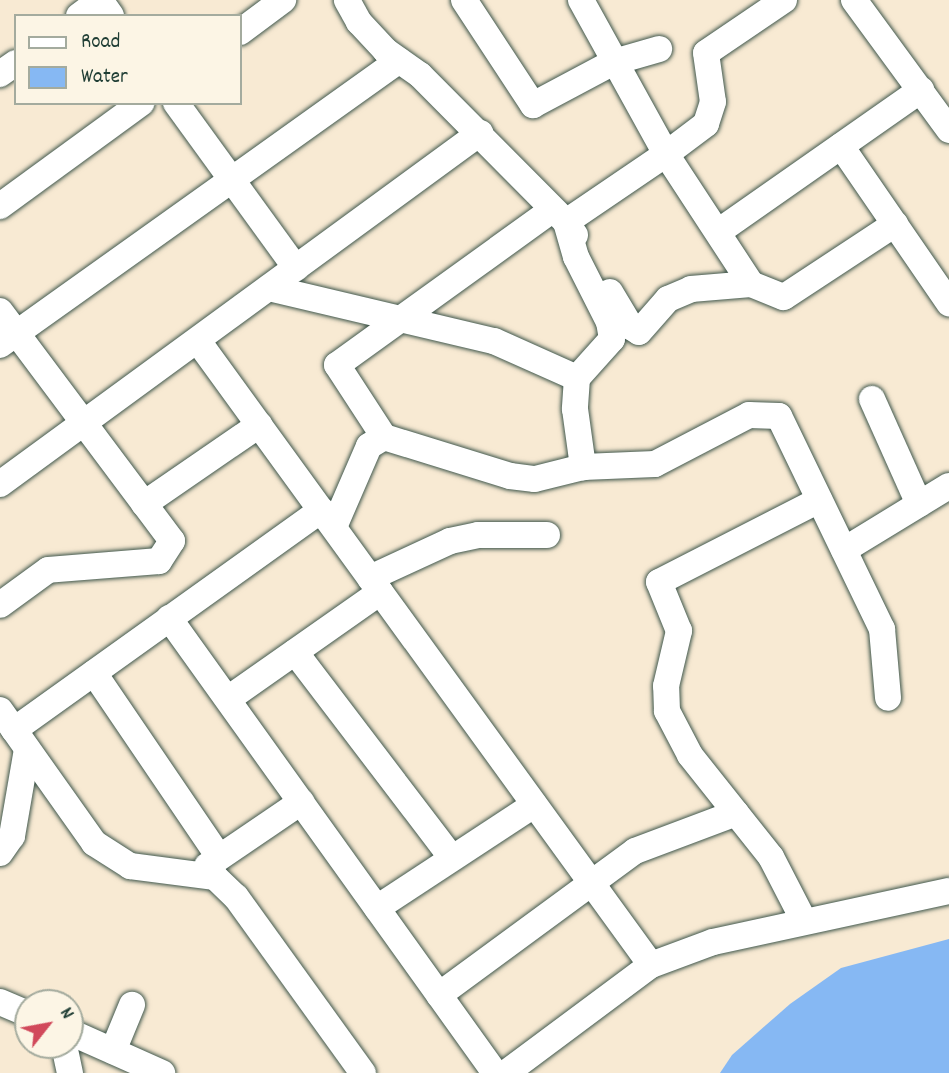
<!DOCTYPE html>
<html>
<head>
<meta charset="utf-8">
<style>
  body { margin:0 }
  #map { position:relative; width:949px; height:1073px; overflow:hidden; background:#f8ead3; font-family:Dekko,sans-serif }
  div>[style] { position:absolute }
  .water>* { inset:0; background:#86b8f3 }
  .roads { filter:drop-shadow(0 0 2px #40574c) drop-shadow(0 0 2px #40574c) }
  .minor>* { height:26px; margin:-13px; padding:0 13px; transform-origin:13px; border-radius:13px; background:#fff }
  span { translate:-50% -50%; white-space:nowrap; text-align:center; line-height:1.15; -webkit-text-stroke:7px #fcf5e5; paint-order:stroke }
  .legend { position:absolute; left:14px; top:14px; width:228px; height:91px; box-sizing:border-box; background:#fcf5e5; border:2px solid #a4ab9e; margin:0; padding:9px 12px; list-style:none; font-size:21px; color:#1f3d34 }
  .legend li { display:flex; align-items:center; gap:14px; height:35px }
  .legend b { width:35px; border:2px solid #a4ab9e }
  .north { position:absolute; left:14px; top:989px; width:70px; height:70px; box-sizing:border-box; background:#fcf5e5; border:2px solid #a4ab9e; border-radius:50%; rotate:59deg; font-size:19px; font-weight:700; line-height:28px; text-align:center; color:#1f3d34 }
  .north::after { content:''; display:block; margin:auto; width:24px; height:32px; background:#d1495b; clip-path:polygon(50% 0,100% 100%,50% 72%,0 100%) }
</style>
</head>
<body>
<div id="map">
  <div class="water">
    <i style="clip-path:polygon(949px 939px,949px 1073px,720px 1073px,732px 1055px,790px 1004px,841px 968px)"></i>
  </div>
  <div class="roads">
    <div class="minor">
      <i style="left:464px;top:0;width:126px;rotate:56.7deg"></i>
      <i style="left:533px;top:105px;width:92px;rotate:-28deg"></i>
      <i style="left:614px;top:62px;width:47px;rotate:-16.1deg"></i>
      <i style="left:784px;top:0;width:94px;rotate:145.8deg"></i>
      <i style="left:706px;top:53px;width:49px;rotate:81.9deg"></i>
      <i style="left:713px;top:102px;width:23px;rotate:108deg"></i>
      <i style="left:706px;top:124px;width:50px;rotate:143.1deg"></i>
      <i style="left:666px;top:154px;width:155px;rotate:56.8deg"></i>
      <i style="left:751px;top:284px;width:35px;rotate:22deg"></i>
      <i style="left:784px;top:297px;width:133px;rotate:-33.3deg"></i>
      <i style="left:854px;top:0;width:161px;rotate:53.8deg"></i>
      <i style="left:79px;top:16px;width:26px;rotate:-37deg"></i>
      <i style="left:100px;top:0;width:19px;rotate:55deg"></i>
      <i style="left:240px;top:32px;width:54px;rotate:-36.7deg"></i>
      <i style="left:0;top:74px;width:19px;rotate:-35deg"></i>
      <i style="left:176px;top:103px;width:204px;rotate:54deg"></i>
      <i style="left:841px;top:146px;width:191px;rotate:55.5deg"></i>
      <i style="left:0;top:206px;width:175px;rotate:-36.1deg"></i>
      <i style="left:718px;top:232px;width:248px;rotate:-35deg"></i>
      <i style="left:575px;top:235px;width:16px;rotate:-125deg"></i>
      <i style="left:566px;top:222px;width:121px;rotate:-34.2deg"></i>
      <i style="left:666px;top:154px;width:176px;rotate:-118.9deg"></i>
      <i style="left:269px;top:288px;width:231px;rotate:13.3deg"></i>
      <i style="left:494px;top:341px;width:91px;rotate:24deg"></i>
      <i style="left:577px;top:378px;width:52px;rotate:-48.1deg"></i>
      <i style="left:612px;top:339px;width:17px;rotate:-100deg"></i>
      <i style="left:609px;top:322px;width:73px;rotate:-116.9deg"></i>
      <i style="left:576px;top:257px;width:36px;rotate:-106deg"></i>
      <i style="left:566px;top:222px;width:207px;rotate:-134.8deg"></i>
      <i style="left:420px;top:75px;width:42px;rotate:-144.8deg"></i>
      <i style="left:386px;top:51px;width:40px;rotate:-133deg"></i>
      <i style="left:359px;top:22px;width:25px;rotate:-119deg"></i>
      <i style="left:610px;top:292px;width:41px;rotate:59deg"></i>
      <i style="left:631px;top:327px;width:9px;rotate:32deg"></i>
      <i style="left:639px;top:332px;width:44px;rotate:-48.7deg"></i>
      <i style="left:668px;top:299px;width:25px;rotate:-23deg"></i>
      <i style="left:691px;top:289px;width:60px;rotate:-4.8deg"></i>
      <i style="left:0;top:311px;width:287px;rotate:53.2deg"></i>
      <i style="left:172px;top:541px;width:24px;rotate:123deg"></i>
      <i style="left:159px;top:561px;width:111px;rotate:175.4deg"></i>
      <i style="left:48px;top:570px;width:59px;rotate:143.9deg"></i>
      <i style="left:198px;top:341px;width:771px;rotate:54.02deg"></i>
      <i style="left:0;top:345px;width:490px;rotate:-35.5deg"></i>
      <i style="left:577px;top:378px;width:31px;rotate:94deg"></i>
      <i style="left:575px;top:409px;width:59px;rotate:82.1deg"></i>
      <i style="left:872px;top:399px;width:115px;rotate:65.9deg"></i>
      <i style="left:384px;top:437px;width:132px;rotate:17.2deg"></i>
      <i style="left:510px;top:476px;width:25px;rotate:7deg"></i>
      <i style="left:535px;top:479px;width:49px;rotate:-14deg"></i>
      <i style="left:583px;top:467px;width:72px;rotate:-2.4deg"></i>
      <i style="left:655px;top:464px;width:106px;rotate:-27.5deg"></i>
      <i style="left:749px;top:415px;width:30px;rotate:2deg"></i>
      <i style="left:779px;top:416px;width:237px;rotate:64.2deg"></i>
      <i style="left:882px;top:629px;width:69px;rotate:85deg"></i>
      <i style="left:0;top:484px;width:595px;rotate:-36.18deg"></i>
      <i style="left:144px;top:504px;width:140px;rotate:-34.5deg"></i>
      <i style="left:334px;top:527px;width:88px;rotate:-66.6deg"></i>
      <i style="left:369px;top:446px;width:17px;rotate:-31deg"></i>
      <i style="left:384px;top:437px;width:86px;rotate:-123.1deg"></i>
      <i style="left:337px;top:365px;width:265px;rotate:-35.8deg"></i>
      <i style="left:844px;top:550px;width:123px;rotate:-31.4deg"></i>
      <i style="left:370px;top:578px;width:88px;rotate:-24.8deg"></i>
      <i style="left:450px;top:541px;width:29px;rotate:-12deg"></i>
      <i style="left:478px;top:535px;width:69px"></i>
      <i style="left:169px;top:618px;width:560px;rotate:54.38deg"></i>
      <i style="left:295px;top:652px;width:259px;rotate:52.7deg"></i>
      <i style="left:94px;top:673px;width:222px;rotate:55.8deg"></i>
      <i style="left:228px;top:699px;width:186px;rotate:-35.1deg"></i>
      <i style="left:0;top:710px;width:163px;rotate:54.7deg"></i>
      <i style="left:94px;top:843px;width:43px;rotate:32.6deg"></i>
      <i style="left:130px;top:866px;width:86px;rotate:7.4deg"></i>
      <i style="left:215px;top:877px;width:29px;rotate:44deg"></i>
      <i style="left:236px;top:897px;width:217px;rotate:54.2deg"></i>
      <i style="left:14px;top:730px;width:378px;rotate:-35.6deg"></i>
      <i style="left:0;top:853px;width:21px;rotate:-55deg"></i>
      <i style="left:12px;top:836px;width:88px;rotate:-80.2deg"></i>
      <i style="left:207px;top:866px;width:114px;rotate:-34.2deg"></i>
      <i style="left:377px;top:908px;width:188px;rotate:-33.3deg"></i>
      <i style="left:804px;top:921px;width:72px;rotate:-117.3deg"></i>
      <i style="left:771px;top:857px;width:130px;rotate:-128.5deg"></i>
      <i style="left:690px;top:755px;width:50px;rotate:-117.6deg"></i>
      <i style="left:667px;top:711px;width:25px;rotate:-92deg"></i>
      <i style="left:666px;top:686px;width:57px;rotate:-76.7deg"></i>
      <i style="left:679px;top:631px;width:53px;rotate:-112.2deg"></i>
      <i style="left:659px;top:582px;width:180px;rotate:-27.1deg"></i>
      <i style="left:439px;top:995px;width:243px;rotate:-36.3deg"></i>
      <i style="left:635px;top:851px;width:108px;rotate:-20.6deg"></i>
      <i style="left:0;top:1002px;width:30px;rotate:23deg"></i>
      <i style="left:70px;top:1032px;width:101px;rotate:24deg"></i>
      <i style="left:64px;top:1045px;width:29px;rotate:78deg"></i>
      <i style="left:113px;top:1051px;width:50px;rotate:-67.6deg"></i>
      <i style="left:506px;top:1073px;width:181px;rotate:-36.7deg"></i>
      <i style="left:651px;top:965px;width:66px;rotate:-20.4deg"></i>
      <i style="left:713px;top:942px;width:241px;rotate:-12.2deg"></i>
    </div>
  </div>
  <ul class="legend">
  <li><b style="height:9px;background:#fff"></b>Road</li>
  <li><b style="height:19px;background:#86b8f3"></b>Water</li>
  </ul>
  <div class="north">N</div>
</div>
</body>
</html>
